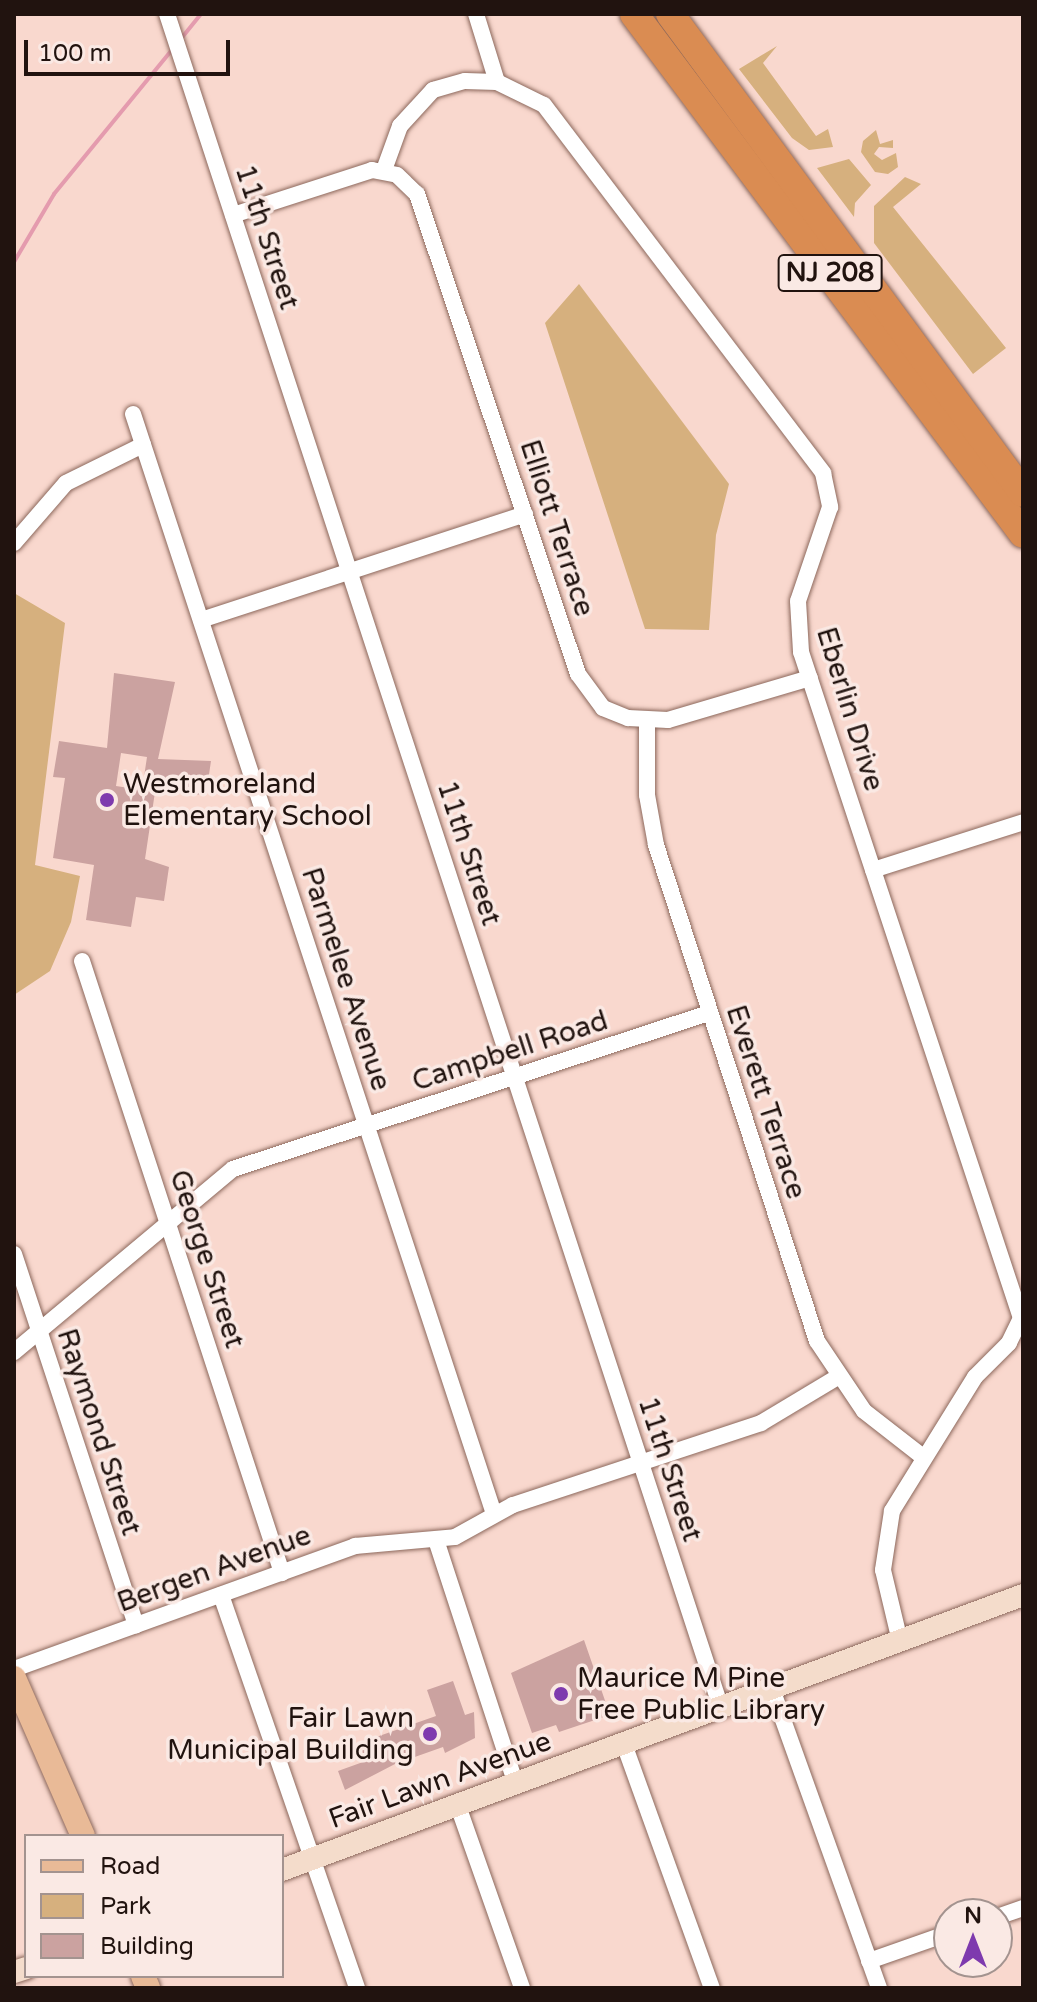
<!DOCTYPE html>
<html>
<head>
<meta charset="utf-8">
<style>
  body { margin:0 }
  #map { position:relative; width:1037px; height:2002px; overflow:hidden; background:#f9d8ce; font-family:"Varela Round",sans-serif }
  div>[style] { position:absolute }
  .green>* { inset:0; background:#d6b07e }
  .stream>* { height:4px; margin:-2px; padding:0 2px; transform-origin:2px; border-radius:2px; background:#e49bae }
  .building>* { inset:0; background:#cba2a0 }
  .roads { filter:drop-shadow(0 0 2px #8c685c) drop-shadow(0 0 2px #8c685c) }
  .street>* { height:16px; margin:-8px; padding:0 8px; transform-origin:8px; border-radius:8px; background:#fff }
  .secondary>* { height:22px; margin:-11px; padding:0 11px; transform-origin:11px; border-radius:11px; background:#f4dccb }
  .primary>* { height:24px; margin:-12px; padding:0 12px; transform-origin:12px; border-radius:12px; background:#e9ba97 }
  .highway>* { height:28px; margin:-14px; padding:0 14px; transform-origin:14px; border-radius:14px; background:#da8c52 }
  .dots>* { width:22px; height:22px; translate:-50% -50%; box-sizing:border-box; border:4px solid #fae9e4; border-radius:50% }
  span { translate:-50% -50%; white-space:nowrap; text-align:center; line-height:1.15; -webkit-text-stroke:7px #fae9e4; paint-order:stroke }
  .shield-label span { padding:2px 6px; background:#fae9e4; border:2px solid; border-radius:6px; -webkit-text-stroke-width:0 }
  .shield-label { font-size:26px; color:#21130f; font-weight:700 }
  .street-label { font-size:28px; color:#21130f }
  .poi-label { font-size:28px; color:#21130f }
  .left { translate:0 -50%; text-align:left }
  .right { translate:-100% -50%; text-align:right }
  .frame { position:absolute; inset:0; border:16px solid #21130f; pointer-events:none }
  .legend { position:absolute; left:24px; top:1834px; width:260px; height:144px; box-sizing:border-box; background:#fae9e4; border:2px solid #a3938f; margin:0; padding:10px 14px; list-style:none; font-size:24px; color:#21130f }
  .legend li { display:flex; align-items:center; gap:16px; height:40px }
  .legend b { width:40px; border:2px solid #a3938f }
  .north { position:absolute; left:933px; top:1898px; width:80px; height:80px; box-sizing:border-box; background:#fae9e4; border:2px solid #a3938f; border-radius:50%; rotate:0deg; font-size:22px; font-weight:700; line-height:32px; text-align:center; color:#21130f }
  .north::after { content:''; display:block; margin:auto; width:28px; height:36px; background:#7e3aae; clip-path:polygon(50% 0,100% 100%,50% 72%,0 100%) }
  .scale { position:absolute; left:24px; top:40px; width:206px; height:36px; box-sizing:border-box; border:4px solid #21130f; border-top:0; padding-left:10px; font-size:24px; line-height:28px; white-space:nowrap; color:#21130f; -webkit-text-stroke:6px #fae9e4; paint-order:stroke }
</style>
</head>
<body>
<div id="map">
  <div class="green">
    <i style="clip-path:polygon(777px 46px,763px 63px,816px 136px,828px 129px,833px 147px,809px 150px,792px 138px,739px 69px)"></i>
    <i style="clip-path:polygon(876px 130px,880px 144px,893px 140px,893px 148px,879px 147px,874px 154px,882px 160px,896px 153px,898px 167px,888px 174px,875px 172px,861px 152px,863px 141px)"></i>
    <i style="clip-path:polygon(849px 159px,871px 185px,855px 203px,854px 217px,817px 168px)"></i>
    <i style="clip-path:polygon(905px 177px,921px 184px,893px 207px,1006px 348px,973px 374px,874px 243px,874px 206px)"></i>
    <i style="clip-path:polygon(579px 284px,729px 484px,716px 535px,709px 630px,645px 629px,545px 323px)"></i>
    <i style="clip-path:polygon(14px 593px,65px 623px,35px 865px,80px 876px,71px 922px,50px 971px,14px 995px)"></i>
  </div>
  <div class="stream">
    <i style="left:180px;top:40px;width:33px;rotate:-51deg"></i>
    <i style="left:14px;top:262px;width:79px;rotate:-59.5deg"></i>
    <i style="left:54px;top:194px;width:186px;rotate:-50.7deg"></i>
  </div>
  <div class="building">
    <i style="clip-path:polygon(evenodd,114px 673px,175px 682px,158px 759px,211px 761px,206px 795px,155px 792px,145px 859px,169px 867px,164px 901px,136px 897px,131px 927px,86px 920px,94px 865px,53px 858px,65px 778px,53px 777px,59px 741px,107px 748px,114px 673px,121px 753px,147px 757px,142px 790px,116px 786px,121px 753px)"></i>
    <i style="clip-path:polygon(584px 1640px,610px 1715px,559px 1732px,556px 1725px,532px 1733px,511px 1673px)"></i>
    <i style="clip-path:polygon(453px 1681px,465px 1715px,474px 1712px,475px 1738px,445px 1753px,443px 1747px,395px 1764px,345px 1790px,338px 1771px,363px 1762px,362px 1742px,436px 1716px,427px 1690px)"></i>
  </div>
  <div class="roads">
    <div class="street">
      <i style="left:167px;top:14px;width:1782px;rotate:71.89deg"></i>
      <i style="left:476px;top:14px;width:71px;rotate:72.8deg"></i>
      <i style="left:384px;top:170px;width:47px;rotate:-70deg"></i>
      <i style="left:400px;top:126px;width:49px;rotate:-47.5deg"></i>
      <i style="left:433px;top:90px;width:33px;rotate:-16deg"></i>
      <i style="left:465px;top:81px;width:32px;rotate:2deg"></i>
      <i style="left:497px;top:82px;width:52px;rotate:26.1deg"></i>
      <i style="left:544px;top:105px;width:462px;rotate:52.8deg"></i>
      <i style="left:823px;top:473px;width:35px;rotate:78deg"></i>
      <i style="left:830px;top:507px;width:99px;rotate:108.8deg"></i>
      <i style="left:798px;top:601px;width:51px;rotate:86.6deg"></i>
      <i style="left:801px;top:652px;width:701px;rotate:71.72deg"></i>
      <i style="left:1021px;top:1318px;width:28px;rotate:116deg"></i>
      <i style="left:1009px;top:1343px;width:48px;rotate:135deg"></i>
      <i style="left:975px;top:1377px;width:158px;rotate:121.8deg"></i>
      <i style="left:892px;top:1511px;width:60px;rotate:98.7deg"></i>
      <i style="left:883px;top:1570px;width:69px;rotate:76.6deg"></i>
      <i style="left:233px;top:215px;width:146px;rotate:-17.9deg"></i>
      <i style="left:372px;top:170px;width:25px;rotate:11deg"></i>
      <i style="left:397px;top:175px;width:28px;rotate:44deg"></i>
      <i style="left:417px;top:194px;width:506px;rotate:71.46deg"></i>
      <i style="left:578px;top:674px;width:42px;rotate:53.7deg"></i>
      <i style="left:603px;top:708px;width:27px;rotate:22deg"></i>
      <i style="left:628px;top:718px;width:40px;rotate:2.9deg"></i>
      <i style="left:668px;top:720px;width:148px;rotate:-16.5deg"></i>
      <i style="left:133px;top:414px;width:1158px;rotate:71.83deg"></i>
      <i style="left:14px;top:543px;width:79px;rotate:-49.1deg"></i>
      <i style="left:66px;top:483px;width:86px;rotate:-26.3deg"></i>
      <i style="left:201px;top:620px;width:341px;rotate:-18.1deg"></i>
      <i style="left:647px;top:721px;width:74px;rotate:90deg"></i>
      <i style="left:647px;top:795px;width:51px;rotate:79.8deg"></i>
      <i style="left:656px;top:845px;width:521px;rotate:72.02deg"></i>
      <i style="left:817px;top:1341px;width:84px;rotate:56.1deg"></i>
      <i style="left:864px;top:1411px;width:75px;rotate:37.9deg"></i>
      <i style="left:873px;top:870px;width:157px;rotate:-17.7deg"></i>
      <i style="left:82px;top:961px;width:644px;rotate:71.9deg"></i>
      <i style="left:14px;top:1254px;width:391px;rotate:71.8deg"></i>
      <i style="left:14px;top:1352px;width:285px;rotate:-39.9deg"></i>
      <i style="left:233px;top:1169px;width:501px;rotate:-18.15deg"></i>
      <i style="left:437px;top:1543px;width:255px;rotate:71.9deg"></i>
      <i style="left:221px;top:1595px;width:416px;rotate:70.9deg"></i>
      <i style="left:14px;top:1669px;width:363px;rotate:-19.8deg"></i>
      <i style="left:355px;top:1546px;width:100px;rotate:-5.1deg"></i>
      <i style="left:455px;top:1537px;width:66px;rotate:-28.9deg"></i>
      <i style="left:513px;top:1505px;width:261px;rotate:-18.3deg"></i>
      <i style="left:761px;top:1423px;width:87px;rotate:-31deg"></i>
      <i style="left:772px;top:1689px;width:318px;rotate:70.3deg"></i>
      <i style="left:624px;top:1744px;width:259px;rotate:70.2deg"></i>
      <i style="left:458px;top:1806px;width:193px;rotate:70.6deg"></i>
      <i style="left:997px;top:1917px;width:28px;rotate:-19deg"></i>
      <i style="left:869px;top:1961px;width:85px;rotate:-19.3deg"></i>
    </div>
    <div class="secondary">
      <i style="left:282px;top:1870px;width:790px;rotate:-20.36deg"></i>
      <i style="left:14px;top:1972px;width:13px;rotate:-18deg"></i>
    </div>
    <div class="primary">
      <i style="left:14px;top:1678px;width:172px;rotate:66.4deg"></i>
      <i style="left:143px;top:1976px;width:13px;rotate:67deg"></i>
    </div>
    <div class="highway">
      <i style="left:634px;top:14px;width:649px;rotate:53.2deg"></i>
      <i style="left:670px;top:14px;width:595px;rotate:53.61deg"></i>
    </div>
  </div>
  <div class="dots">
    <i style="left:107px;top:800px;background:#7e3aae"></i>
    <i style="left:561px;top:1694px;background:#7e3aae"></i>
    <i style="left:430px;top:1734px;background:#7e3aae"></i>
  </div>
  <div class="shield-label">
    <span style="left:830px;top:273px">NJ 208</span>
  </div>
  <div class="street-label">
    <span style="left:267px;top:237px;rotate:72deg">11th Street</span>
    <span style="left:557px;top:528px;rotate:72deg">Elliott Terrace</span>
    <span style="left:850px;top:709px;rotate:73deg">Eberlin Drive</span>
    <span style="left:469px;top:853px;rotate:72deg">11th Street</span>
    <span style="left:346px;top:979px;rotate:72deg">Parmelee Avenue</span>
    <span style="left:510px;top:1051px;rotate:-18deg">Campbell Road</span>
    <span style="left:766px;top:1102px;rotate:72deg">Everett Terrace</span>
    <span style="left:207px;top:1259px;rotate:72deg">George Street</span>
    <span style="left:99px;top:1432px;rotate:72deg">Raymond Street</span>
    <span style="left:670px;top:1469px;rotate:72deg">11th Street</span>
    <span style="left:214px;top:1569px;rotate:-20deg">Bergen Avenue</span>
    <span style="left:440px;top:1780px;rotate:-20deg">Fair Lawn Avenue</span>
  </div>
  <div class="poi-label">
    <span class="left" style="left:123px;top:800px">Westmoreland<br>Elementary School</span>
    <span class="left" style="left:577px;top:1694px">Maurice M Pine<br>Free Public Library</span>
    <span class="right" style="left:414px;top:1734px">Fair Lawn<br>Municipal Building</span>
  </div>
  <div class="frame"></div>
  <ul class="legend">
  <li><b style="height:10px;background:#e9ba97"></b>Road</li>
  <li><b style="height:22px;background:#d6b07e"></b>Park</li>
  <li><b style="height:22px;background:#cba2a0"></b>Building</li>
  </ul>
  <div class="north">N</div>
  <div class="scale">100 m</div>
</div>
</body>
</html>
